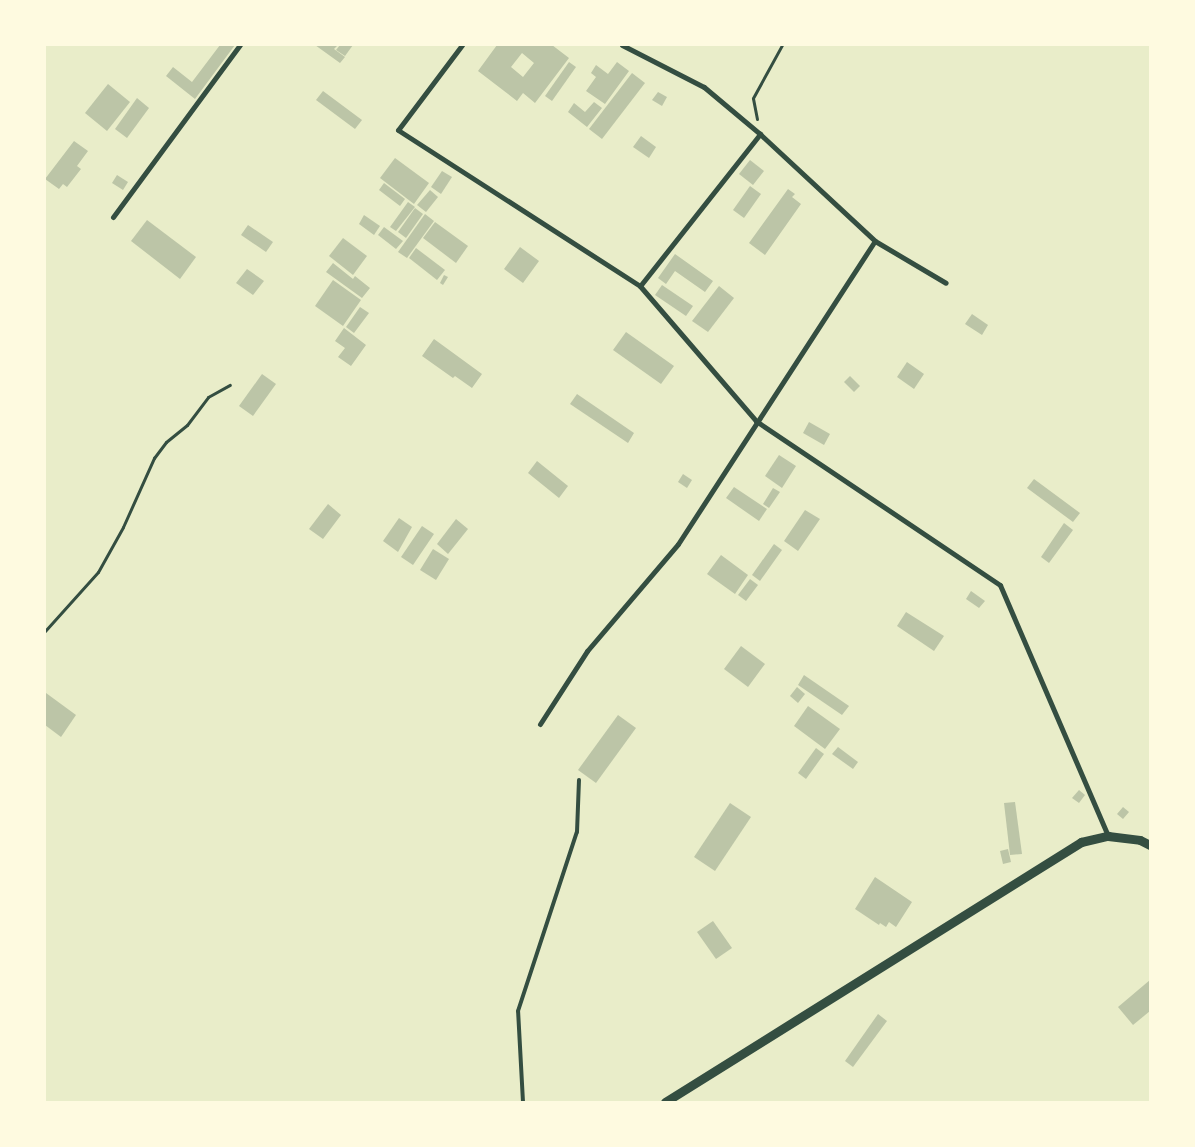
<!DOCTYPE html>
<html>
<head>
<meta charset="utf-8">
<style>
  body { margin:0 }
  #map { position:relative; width:1195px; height:1147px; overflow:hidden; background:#e9edc9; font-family:"Roboto Condensed",sans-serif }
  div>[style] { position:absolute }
  .building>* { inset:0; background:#bcc5a7 }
  .path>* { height:3px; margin:-1.5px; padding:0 1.5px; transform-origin:1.5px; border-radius:1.5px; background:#344e41 }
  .service>* { height:4px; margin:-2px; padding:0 2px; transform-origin:2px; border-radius:2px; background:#344e41 }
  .minor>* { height:5px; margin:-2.5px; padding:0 2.5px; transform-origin:2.5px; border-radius:2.5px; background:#344e41 }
  .tertiary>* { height:9px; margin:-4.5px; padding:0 4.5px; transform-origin:4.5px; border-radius:4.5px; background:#344e41 }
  span { translate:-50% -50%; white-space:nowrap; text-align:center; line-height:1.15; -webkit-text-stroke:4px #fefae0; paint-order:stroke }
  .frame { position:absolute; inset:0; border:46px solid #fefae0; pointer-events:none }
</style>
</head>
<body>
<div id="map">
  <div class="building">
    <i style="clip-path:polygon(220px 45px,235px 45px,195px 99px,166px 76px,173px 67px,192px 82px)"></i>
    <i style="clip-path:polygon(315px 45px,338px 45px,334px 49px,345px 57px,340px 63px)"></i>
    <i style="clip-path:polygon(340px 45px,353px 45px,345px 56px,336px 50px)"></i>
    <i style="clip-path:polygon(evenodd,497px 45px,552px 45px,569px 58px,535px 103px,523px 93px,517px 101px,478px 71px,497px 45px,522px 53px,534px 63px,523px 77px,511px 67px,522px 53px)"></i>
    <i style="clip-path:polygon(569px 62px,576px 67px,552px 101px,545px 96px)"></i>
    <i style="clip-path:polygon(617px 62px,629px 71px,605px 104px,586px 91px,596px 77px,591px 73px,596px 65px,608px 74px)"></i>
    <i style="clip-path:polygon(632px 73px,645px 83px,602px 139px,589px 129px)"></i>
    <i style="clip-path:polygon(108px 84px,130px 102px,107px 131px,85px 113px)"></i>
    <i style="clip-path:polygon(323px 91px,362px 120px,355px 129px,316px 100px)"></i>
    <i style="clip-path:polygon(658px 92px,667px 97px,662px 106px,652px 100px)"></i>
    <i style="clip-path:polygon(137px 98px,149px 108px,127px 138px,115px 129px)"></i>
    <i style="clip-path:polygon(594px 102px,602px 108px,587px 127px,568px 112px,574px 103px,585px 112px)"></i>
    <i style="clip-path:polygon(641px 136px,656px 147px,649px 158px,633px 147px)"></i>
    <i style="clip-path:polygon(74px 141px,88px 151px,77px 166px,81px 169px,67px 187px,63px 184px,59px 189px,45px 179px)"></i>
    <i style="clip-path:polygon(395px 158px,429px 183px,414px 204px,380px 178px)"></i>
    <i style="clip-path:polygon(750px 160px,764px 171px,753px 185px,739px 174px)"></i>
    <i style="clip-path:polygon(442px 171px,452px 177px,441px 194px,431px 187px)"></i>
    <i style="clip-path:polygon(117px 175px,128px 182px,123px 190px,112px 183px)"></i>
    <i style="clip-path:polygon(384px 183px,405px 199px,400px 206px,379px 190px)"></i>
    <i style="clip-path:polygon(750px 186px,761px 194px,744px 218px,733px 210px)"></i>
    <i style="clip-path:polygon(788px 189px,795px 194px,792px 197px,801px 204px,765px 255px,749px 243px)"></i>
    <i style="clip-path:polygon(430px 190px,438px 197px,426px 212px,417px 205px)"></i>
    <i style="clip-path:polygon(408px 202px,415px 207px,396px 231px,390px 227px)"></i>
    <i style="clip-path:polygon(415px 208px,423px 214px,406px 238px,398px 232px)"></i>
    <i style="clip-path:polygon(425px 214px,434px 221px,407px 258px,398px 252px)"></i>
    <i style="clip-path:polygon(364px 215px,380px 226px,374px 235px,359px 224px)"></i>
    <i style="clip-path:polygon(147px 220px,196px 257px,180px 279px,131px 241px)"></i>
    <i style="clip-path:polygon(435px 222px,468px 246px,456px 263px,423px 238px)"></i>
    <i style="clip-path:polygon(248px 225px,273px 242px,266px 252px,241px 235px)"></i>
    <i style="clip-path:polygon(384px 227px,403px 241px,396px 249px,378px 235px)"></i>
    <i style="clip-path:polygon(343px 238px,367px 256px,353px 275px,329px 256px)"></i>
    <i style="clip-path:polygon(520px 247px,539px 261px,523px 283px,504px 269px)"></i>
    <i style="clip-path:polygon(416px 248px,445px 270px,437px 280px,409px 258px)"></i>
    <i style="clip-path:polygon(675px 254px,713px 281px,705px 292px,675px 271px,666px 284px,658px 278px)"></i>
    <i style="clip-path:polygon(333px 263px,353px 279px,355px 276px,370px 288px,362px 298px,326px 272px)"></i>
    <i style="clip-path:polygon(247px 269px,264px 281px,253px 295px,236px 283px)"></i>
    <i style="clip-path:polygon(444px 275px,448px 277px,443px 285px,440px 283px)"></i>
    <i style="clip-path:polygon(333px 280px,361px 300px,343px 326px,315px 306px)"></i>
    <i style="clip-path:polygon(662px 285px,693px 306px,686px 316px,655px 295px)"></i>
    <i style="clip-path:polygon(719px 286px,734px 298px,708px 332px,692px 321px)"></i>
    <i style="clip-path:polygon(360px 307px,369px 313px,354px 333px,346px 327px)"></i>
    <i style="clip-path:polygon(972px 314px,988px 325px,982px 335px,965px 324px)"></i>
    <i style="clip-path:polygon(344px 328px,366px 345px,351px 366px,338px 357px,345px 348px,335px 341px)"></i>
    <i style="clip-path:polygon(626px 332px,674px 366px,661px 384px,613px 350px)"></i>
    <i style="clip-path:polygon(434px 339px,482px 374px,472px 388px,455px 376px,453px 378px,422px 356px)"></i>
    <i style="clip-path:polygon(907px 362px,924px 374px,914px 389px,897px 377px)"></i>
    <i style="clip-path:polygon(262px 374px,276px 384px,253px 416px,239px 406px)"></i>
    <i style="clip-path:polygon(850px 376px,860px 386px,854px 392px,844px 382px)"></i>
    <i style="clip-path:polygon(577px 394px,634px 433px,628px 443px,570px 404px)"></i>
    <i style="clip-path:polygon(809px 422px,830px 434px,824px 445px,803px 433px)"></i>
    <i style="clip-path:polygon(779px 455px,796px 466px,782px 488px,765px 476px)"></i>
    <i style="clip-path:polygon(537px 461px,568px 486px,559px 498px,528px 473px)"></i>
    <i style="clip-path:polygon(683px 474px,692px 480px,687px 488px,678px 482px)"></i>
    <i style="clip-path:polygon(1034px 479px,1080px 513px,1073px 522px,1027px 488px)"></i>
    <i style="clip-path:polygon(734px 487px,767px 509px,759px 521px,726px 498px)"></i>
    <i style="clip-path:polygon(773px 488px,780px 492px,769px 508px,763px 504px)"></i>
    <i style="clip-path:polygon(328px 504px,341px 515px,323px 539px,309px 529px)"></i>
    <i style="clip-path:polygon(805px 510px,820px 519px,798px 551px,784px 541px)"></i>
    <i style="clip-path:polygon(399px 518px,412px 527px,398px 552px,383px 541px)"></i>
    <i style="clip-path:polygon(456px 519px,468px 529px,448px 554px,437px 544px)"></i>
    <i style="clip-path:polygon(1064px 523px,1073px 530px,1049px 563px,1041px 557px)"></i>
    <i style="clip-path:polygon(422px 526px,434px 534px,413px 565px,401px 557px)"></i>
    <i style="clip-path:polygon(774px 544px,782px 550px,760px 581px,752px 575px)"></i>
    <i style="clip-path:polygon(433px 549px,449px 559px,436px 580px,420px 570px)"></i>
    <i style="clip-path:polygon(721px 555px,748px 575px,735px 594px,707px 574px)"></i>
    <i style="clip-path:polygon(750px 579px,758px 585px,746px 601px,738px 595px)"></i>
    <i style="clip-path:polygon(971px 591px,985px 601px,979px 608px,966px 599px)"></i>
    <i style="clip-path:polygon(906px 612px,944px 636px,934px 651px,897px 626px)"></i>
    <i style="clip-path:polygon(741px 646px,765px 664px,748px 687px,724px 669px)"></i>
    <i style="clip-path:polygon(804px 675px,849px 706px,842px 715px,798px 685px)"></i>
    <i style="clip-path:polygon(797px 687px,805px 694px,798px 703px,790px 696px)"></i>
    <i style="clip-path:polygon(46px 693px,76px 715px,61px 737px,45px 725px)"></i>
    <i style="clip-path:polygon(808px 706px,840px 729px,825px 749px,794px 726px)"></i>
    <i style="clip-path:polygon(618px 715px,636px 728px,596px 783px,578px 770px)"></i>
    <i style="clip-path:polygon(838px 747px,858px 762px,853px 769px,832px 754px)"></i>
    <i style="clip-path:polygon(816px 748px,824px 754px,806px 779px,798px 773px)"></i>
    <i style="clip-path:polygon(1079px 790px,1085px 795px,1079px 803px,1072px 798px)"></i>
    <i style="clip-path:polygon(1015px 802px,1022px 854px,1010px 855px,1004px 803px)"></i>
    <i style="clip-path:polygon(730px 803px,751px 817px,715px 871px,694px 857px)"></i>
    <i style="clip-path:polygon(1123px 807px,1129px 812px,1123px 819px,1117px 814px)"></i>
    <i style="clip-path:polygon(1008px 849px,1011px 862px,1003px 864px,1000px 851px)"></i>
    <i style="clip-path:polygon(875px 877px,912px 902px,896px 927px,889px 922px,886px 927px,880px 923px,879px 925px,855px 909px)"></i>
    <i style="clip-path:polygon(713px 921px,732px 948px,716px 959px,697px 932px)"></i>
    <i style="clip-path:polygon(1150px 980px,1150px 1011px,1133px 1025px,1118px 1007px)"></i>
    <i style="clip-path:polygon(878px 1014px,887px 1021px,853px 1067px,845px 1061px)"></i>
  </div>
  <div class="path">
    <i style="left:757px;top:119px;width:21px;rotate:-101deg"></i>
    <i style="left:753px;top:98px;width:60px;rotate:-61.3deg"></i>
    <i style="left:45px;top:631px;width:79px;rotate:-48.1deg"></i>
    <i style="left:98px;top:572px;width:51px;rotate:-60.9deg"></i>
    <i style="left:123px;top:527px;width:76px;rotate:-65.8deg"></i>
    <i style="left:154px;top:458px;width:20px;rotate:-53deg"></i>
    <i style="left:166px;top:442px;width:27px;rotate:-39deg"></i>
    <i style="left:187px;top:425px;width:35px;rotate:-53deg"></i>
    <i style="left:208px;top:397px;width:25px;rotate:-29deg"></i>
  </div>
  <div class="service">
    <i style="left:523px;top:1102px;width:91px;rotate:-93.1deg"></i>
    <i style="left:518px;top:1011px;width:188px;rotate:-71.8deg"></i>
    <i style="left:577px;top:832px;width:52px;rotate:-87.8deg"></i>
  </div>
  <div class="minor">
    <i style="left:462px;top:45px;width:106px;rotate:127deg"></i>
    <i style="left:398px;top:130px;width:288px;rotate:32.8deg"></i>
    <i style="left:640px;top:286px;width:178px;rotate:49.3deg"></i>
    <i style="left:756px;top:421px;width:294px;rotate:33.9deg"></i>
    <i style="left:1000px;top:585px;width:273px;rotate:66.7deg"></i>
    <i style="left:622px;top:45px;width:92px;rotate:27.1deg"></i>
    <i style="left:704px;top:87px;width:73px;rotate:40deg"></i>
    <i style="left:760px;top:134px;width:157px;rotate:42.9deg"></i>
    <i style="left:875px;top:241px;width:82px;rotate:30.6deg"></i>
    <i style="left:113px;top:217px;width:214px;rotate:-53.6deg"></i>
    <i style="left:640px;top:286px;width:194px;rotate:-51.7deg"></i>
    <i style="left:540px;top:724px;width:87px;rotate:-57.2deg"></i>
    <i style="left:587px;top:651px;width:140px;rotate:-49.6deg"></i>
    <i style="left:678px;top:544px;width:361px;rotate:-57deg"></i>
  </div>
  <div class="tertiary">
    <i style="left:665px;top:1102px;width:491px;rotate:-32deg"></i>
    <i style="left:1081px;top:842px;width:28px;rotate:-13deg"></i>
    <i style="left:1108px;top:836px;width:32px;rotate:7deg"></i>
    <i style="left:1140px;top:840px;width:11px;rotate:27deg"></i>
  </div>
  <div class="frame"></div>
</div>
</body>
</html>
